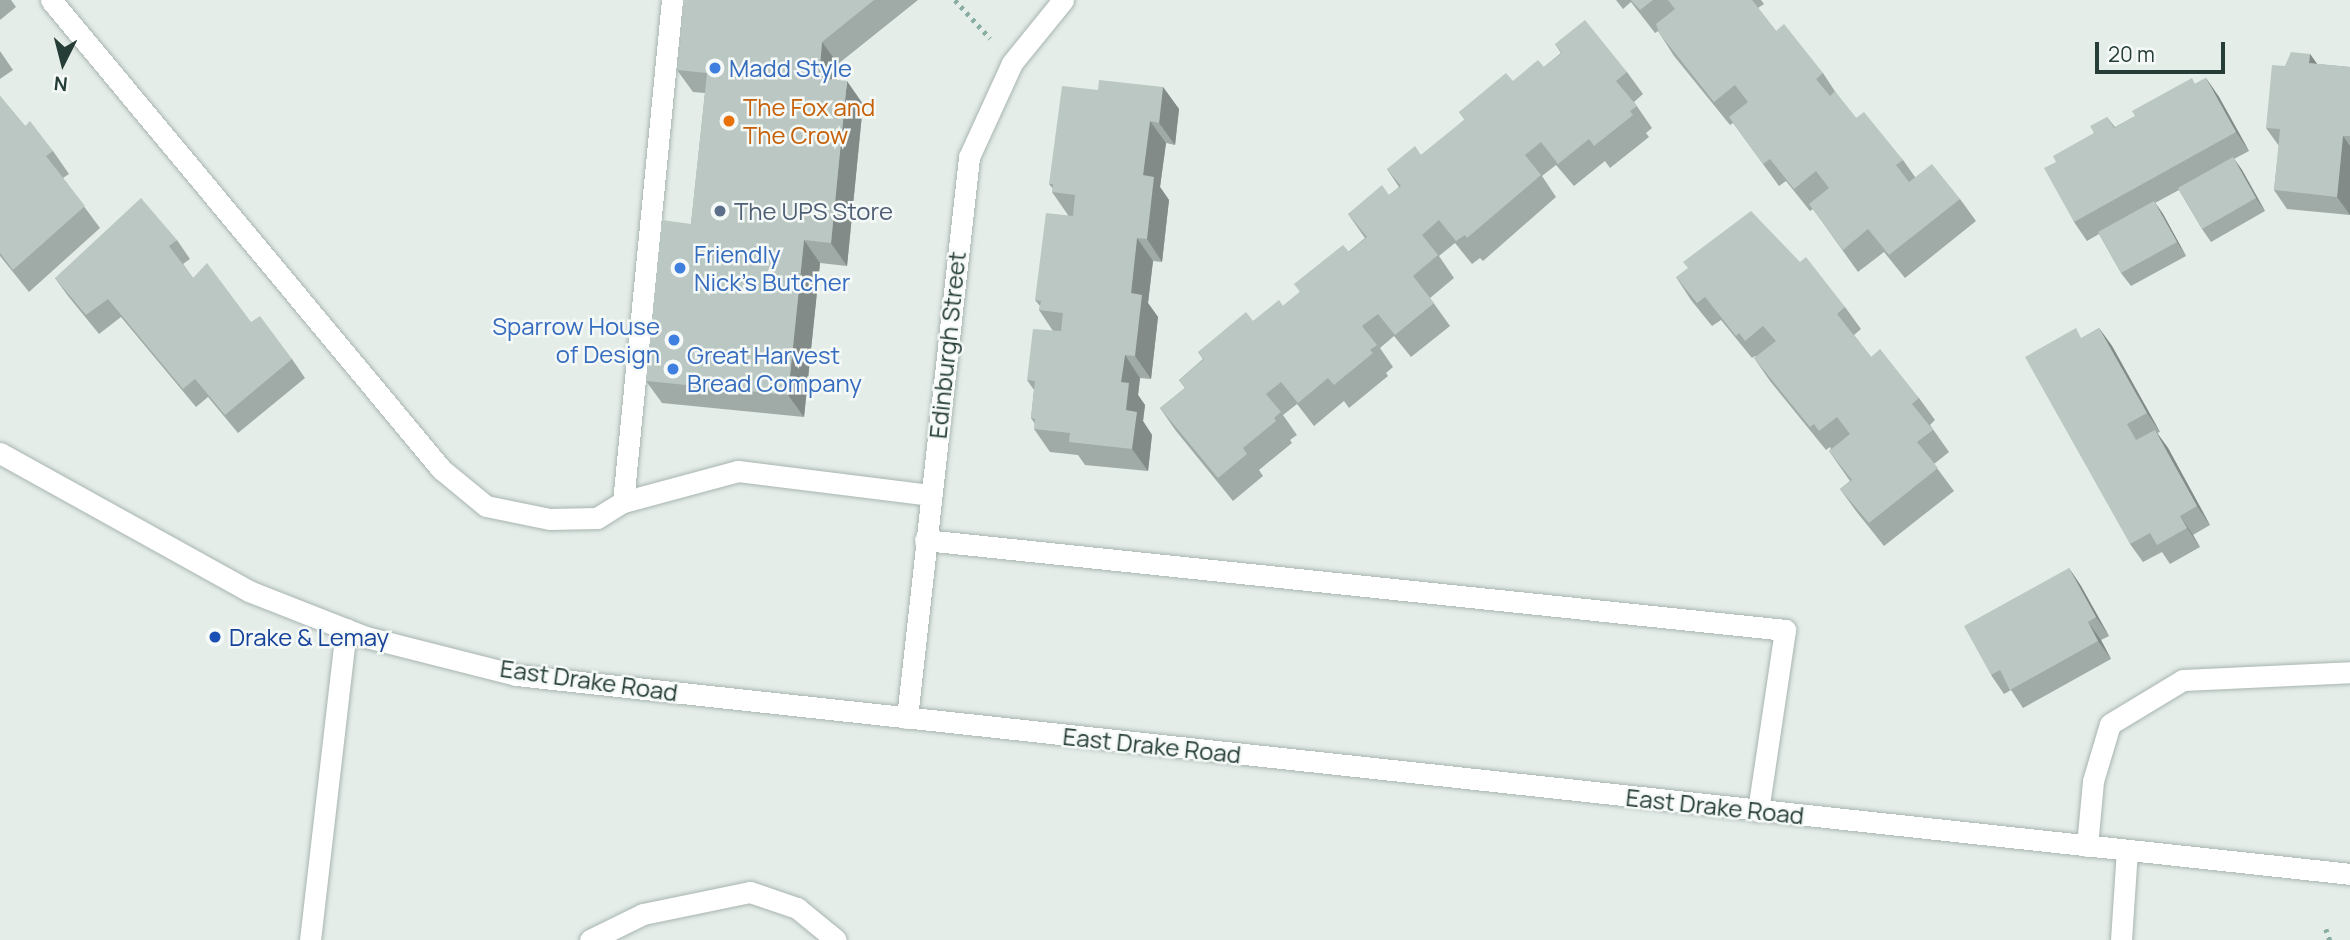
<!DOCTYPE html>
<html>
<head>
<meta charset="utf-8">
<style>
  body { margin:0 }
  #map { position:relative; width:2350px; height:940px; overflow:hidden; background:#e5ede9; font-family:Manrope,sans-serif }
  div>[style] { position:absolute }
  .path>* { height:4.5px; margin-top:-2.25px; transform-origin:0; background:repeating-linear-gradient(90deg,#88ada2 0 3.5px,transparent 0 8.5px) }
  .roads { filter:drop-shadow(0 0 2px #a8b5b0) drop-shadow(0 0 2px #a8b5b0) }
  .service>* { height:21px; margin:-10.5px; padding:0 10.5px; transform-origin:10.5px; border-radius:10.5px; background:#fff }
  .minor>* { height:21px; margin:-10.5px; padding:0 10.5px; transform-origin:10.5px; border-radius:10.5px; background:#fff }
  .secondary>* { height:21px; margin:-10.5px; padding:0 10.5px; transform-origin:10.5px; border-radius:10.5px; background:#fff }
  .wall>* { inset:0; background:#a0aba7 }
  .shaded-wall>* { inset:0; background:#828b88 }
  .building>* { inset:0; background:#bac7c2 }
  .dots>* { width:19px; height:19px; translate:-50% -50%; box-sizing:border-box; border:4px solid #f5f9f7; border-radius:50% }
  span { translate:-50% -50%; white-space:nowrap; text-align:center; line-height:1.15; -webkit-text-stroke:5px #f5f9f7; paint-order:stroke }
  .shop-label { font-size:24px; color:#366cbe }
  .left { translate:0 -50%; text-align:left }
  .right { translate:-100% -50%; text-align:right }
  .food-label { font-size:24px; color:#c56008 }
  .service-label { font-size:24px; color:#4e5e75 }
  .street-label { font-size:24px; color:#263d37 }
  .transit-label { font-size:24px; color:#164399 }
  .north { position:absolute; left:28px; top:28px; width:70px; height:70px; -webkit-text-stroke:5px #f5f9f7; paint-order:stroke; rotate:186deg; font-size:19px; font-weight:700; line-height:28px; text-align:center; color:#263d37 }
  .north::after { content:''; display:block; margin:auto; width:24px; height:32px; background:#263d37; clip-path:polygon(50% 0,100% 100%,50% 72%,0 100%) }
  .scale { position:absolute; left:2095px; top:42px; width:130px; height:32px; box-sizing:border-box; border:4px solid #263d37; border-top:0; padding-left:9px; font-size:21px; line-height:24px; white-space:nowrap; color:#263d37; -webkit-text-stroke:5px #f5f9f7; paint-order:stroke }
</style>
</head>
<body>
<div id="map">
  <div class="path">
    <i style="left:955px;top:0;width:52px;rotate:47.4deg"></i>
    <i style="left:2326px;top:929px;width:12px;rotate:70deg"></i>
  </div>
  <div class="roads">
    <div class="service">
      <i style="left:51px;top:0;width:610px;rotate:50.25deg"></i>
      <i style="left:441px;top:469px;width:58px;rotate:39.4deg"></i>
      <i style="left:486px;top:506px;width:65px;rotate:11.5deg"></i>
      <i style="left:550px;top:519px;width:47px;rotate:-1.2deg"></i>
      <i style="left:597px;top:518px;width:31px;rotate:-32deg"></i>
      <i style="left:672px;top:0;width:504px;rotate:95.57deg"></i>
      <i style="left:623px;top:502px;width:119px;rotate:-15.1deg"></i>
      <i style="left:738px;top:471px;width:193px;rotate:7.1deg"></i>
      <i style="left:925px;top:540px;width:865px;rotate:5.97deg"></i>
      <i style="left:1785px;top:630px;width:183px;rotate:98.5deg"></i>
      <i style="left:2087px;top:846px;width:65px;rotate:-84.7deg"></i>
      <i style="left:2093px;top:781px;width:59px;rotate:-73.4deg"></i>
      <i style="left:2110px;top:724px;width:85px;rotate:-31.1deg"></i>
      <i style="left:2183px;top:680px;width:167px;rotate:-2.7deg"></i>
      <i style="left:310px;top:940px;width:313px;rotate:-83.4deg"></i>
      <i style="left:590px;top:940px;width:59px;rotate:-26.1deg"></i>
      <i style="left:643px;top:914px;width:109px;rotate:-11.6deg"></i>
      <i style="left:750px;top:892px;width:50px;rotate:18.8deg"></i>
      <i style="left:797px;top:908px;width:50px;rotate:39.4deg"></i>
      <i style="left:2121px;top:940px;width:90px;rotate:-86.2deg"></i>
    </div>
    <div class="minor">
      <i style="left:907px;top:718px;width:564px;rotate:-83.69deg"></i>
      <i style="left:969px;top:157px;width:103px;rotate:-65.4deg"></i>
      <i style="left:1012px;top:63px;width:81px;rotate:-51deg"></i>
    </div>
    <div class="secondary">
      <i style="left:0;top:453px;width:285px;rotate:29deg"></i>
      <i style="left:249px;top:591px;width:126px;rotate:21.5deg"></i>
      <i style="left:366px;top:637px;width:155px;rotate:14.2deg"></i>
      <i style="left:516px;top:675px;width:1845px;rotate:6.19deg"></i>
    </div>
  </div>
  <div class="wall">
    <i style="clip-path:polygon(0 0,11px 0,16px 7px,0 20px)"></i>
    <i style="clip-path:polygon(685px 0,918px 0,838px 64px,837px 80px,863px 104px,847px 266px,820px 263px,804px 417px,662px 403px,646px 381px,691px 224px,705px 93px,693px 92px,677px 70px)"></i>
    <i style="clip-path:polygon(1616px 0,1761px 0,1764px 4px,1758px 8px,1776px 31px,1823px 73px,1838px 96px,1856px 118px,1903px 160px,1915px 177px,1960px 199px,1976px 221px,1905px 278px,1884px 252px,1858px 272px,1813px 209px,1810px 211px,1786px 181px,1779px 186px,1733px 123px,1730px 125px,1674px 56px,1658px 31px,1655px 33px,1631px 2px,1623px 9px)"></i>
    <i style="clip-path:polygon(1555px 44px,1627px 72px,1643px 94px,1634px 102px,1652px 128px,1646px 133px,1649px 137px,1610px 168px,1605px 161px,1574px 186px,1556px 165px,1542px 176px,1556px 197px,1483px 261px,1480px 258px,1472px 264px,1455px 243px,1439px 256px,1454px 278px,1430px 298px,1450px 326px,1411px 357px,1394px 336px,1380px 348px,1393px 367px,1386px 373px,1388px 376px,1349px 408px,1344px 401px,1314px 426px,1297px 404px,1283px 415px,1297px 435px,1290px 440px,1292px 443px,1259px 470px,1263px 476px,1233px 501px,1176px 431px,1160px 408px,1185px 388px,1179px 380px,1203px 359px,1198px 352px,1253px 321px,1283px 306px,1365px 238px,1348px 214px,1389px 195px,1399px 187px,1387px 169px,1421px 155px,1465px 120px,1459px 112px,1513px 81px,1544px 67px,1561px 53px)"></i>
    <i style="clip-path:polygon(0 51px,13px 70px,0 79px)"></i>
    <i style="clip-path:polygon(2310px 54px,2317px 64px,2350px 67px,2350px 215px,2287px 209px,2274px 190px,2279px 146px,2266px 128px,2285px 66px)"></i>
    <i style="clip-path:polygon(2206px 78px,2219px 97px,2249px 151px,2234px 159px,2242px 170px,2265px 211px,2211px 242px,2202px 229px,2179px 190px,2155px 203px,2163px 214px,2186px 256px,2131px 286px,2121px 273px,2099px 234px,2087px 241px,2074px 222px,2056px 162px,2094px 133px,2107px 117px,2115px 127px)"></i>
    <i style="clip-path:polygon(1163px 87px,1179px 109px,1175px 145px,1166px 143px,1160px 187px,1169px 200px,1162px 262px,1153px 261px,1148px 303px,1158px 317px,1151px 379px,1140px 378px,1138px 395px,1145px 405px,1143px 421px,1152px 435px,1148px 471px,1085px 465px,1078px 455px,1050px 452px,1034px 429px,1035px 424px,1031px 418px,1034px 390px,1027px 380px,1053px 331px,1039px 310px,1040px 306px,1035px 300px,1068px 215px,1052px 192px,1053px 189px,1049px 184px,1098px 90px)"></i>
    <i style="clip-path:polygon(0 96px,25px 126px,53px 151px,69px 174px,63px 178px,100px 228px,29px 292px,0 256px)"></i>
    <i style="clip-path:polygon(177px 240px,190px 259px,183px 264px,193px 278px,251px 322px,292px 359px,305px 378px,238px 433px,208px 397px,196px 407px,121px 317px,99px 334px,68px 296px,55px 278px)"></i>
    <i style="clip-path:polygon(1800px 262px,1845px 307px,1861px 329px,1854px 335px,1871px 357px,1919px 398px,1935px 420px,1930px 425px,1949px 452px,1934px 464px,1954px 491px,1884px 546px,1856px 511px,1840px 489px,1850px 481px,1829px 451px,1831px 449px,1830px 447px,1826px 450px,1770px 381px,1754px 358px,1756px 357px,1755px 356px,1752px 358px,1721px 320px,1712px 326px,1691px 300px,1676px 277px)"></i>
    <i style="clip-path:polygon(2099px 328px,2112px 346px,2160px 432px,2157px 433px,2168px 448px,2210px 525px,2193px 535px,2200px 547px,2170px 564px,2162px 552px,2143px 562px,2130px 544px,2082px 338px)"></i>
    <i style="clip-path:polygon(2069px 568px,2081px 586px,2109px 636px,2101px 640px,2111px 659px,2023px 708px,2011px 690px,2004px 694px,1991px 675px)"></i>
  </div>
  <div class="shaded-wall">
    <i style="clip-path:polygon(822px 42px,838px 64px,834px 101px,819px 78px)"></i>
    <i style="clip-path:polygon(2310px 54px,2323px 72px,2309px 63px)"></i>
    <i style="clip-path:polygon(2206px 78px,2219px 97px,2249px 151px,2236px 132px)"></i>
    <i style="clip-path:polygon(847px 81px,863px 104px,847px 266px,831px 243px)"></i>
    <i style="clip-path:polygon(1163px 87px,1179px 109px,1175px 145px,1159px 123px)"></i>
    <i style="clip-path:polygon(1150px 121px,1166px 143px,1160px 187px,1169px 200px,1162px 262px,1147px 239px,1143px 175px)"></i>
    <i style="clip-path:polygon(2343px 136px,2350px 146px,2350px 215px,2337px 197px)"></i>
    <i style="clip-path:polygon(2233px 157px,2242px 170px,2265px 211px,2256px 198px)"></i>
    <i style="clip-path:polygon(2154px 201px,2163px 214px,2186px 256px,2177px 242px)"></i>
    <i style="clip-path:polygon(1137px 238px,1153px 261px,1148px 303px,1158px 317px,1151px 379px,1135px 356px,1131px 293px)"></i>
    <i style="clip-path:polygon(804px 240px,820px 263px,804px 417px,788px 395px)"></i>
    <i style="clip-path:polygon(2099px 328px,2112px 346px,2160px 432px,2147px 413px)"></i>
    <i style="clip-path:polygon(1125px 355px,1140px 378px,1138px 395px,1145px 405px,1143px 421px,1152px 435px,1148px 471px,1132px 449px,1121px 382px)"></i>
    <i style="clip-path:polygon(2155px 430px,2168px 448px,2210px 525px,2197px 506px)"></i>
    <i style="clip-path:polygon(2180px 516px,2193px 535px,2200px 547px,2187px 528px)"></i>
    <i style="clip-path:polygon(2069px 568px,2081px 586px,2109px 636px,2096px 617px)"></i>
    <i style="clip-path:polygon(2088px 622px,2101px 640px,2111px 659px,2098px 641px)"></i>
  </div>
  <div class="building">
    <i style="clip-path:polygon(685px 0,874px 0,822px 42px,819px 78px,847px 81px,831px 243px,804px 240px,788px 395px,646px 381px,662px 220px,691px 224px,707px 73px,677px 70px)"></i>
    <i style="clip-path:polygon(1631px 0,1653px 0,1640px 10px)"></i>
    <i style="clip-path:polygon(1668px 0,1752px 0,1776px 31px,1784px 24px,1823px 73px,1816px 79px,1830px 96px,1835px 91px,1856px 118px,1864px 112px,1903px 160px,1896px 165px,1909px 182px,1932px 164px,1960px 199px,1889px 255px,1868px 229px,1843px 250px,1809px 204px,1829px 188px,1816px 171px,1794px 189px,1770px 159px,1763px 164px,1729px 117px,1748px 102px,1735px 85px,1714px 102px,1659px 33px,1656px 24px,1675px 9px)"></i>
    <i style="clip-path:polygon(1585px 20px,1627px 72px,1616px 81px,1637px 106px,1630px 111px,1633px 115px,1594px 146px,1589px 139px,1558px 164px,1541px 142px,1525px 155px,1541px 175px,1467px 238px,1465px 235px,1456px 241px,1439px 220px,1422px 235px,1438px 255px,1413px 276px,1434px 303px,1395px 335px,1378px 314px,1362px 326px,1377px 345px,1370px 350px,1373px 353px,1334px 385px,1328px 378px,1298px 403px,1281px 382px,1266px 394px,1281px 412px,1274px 418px,1276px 421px,1243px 448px,1247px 454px,1218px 478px,1160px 408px,1185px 388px,1179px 380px,1204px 359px,1198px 352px,1246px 312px,1253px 321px,1279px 300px,1283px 306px,1300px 292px,1294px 284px,1343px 245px,1349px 252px,1367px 237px,1348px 214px,1382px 185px,1389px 195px,1401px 186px,1387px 169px,1415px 146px,1421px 155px,1465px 119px,1459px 112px,1506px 73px,1513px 81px,1538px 60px,1544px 67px,1562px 53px,1555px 44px)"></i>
    <i style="clip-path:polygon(2291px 52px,2310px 54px,2309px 63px,2350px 67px,2350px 136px,2343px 136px,2337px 197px,2274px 190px,2280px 129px,2266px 128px,2272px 65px,2285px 66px)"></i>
    <i style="clip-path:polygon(2192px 78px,2195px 84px,2206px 78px,2236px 132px,2074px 222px,2044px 168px,2056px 162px,2053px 156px,2094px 133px,2090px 126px,2107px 117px,2114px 128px,2135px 116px,2132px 111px)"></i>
    <i style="clip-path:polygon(1099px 80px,1163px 87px,1159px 123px,1150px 121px,1143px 175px,1154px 177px,1147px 239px,1137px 238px,1131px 293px,1142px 295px,1135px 356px,1125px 355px,1121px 382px,1129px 383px,1126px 410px,1137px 412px,1132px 449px,1069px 442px,1070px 433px,1034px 429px,1035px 419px,1031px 418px,1035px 381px,1027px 380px,1033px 329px,1061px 331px,1063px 313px,1039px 310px,1041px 301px,1035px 300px,1046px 213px,1073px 216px,1075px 195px,1052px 192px,1053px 184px,1049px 184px,1062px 86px,1098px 90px)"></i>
    <i style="clip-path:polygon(0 96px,25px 126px,30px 121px,53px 151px,46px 156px,85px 206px,13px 270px,0 253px)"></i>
    <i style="clip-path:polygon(2233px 157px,2256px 198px,2202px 229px,2178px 188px)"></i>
    <i style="clip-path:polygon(141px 198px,177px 240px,169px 246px,193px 278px,207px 263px,251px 322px,260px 316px,292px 359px,225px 415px,195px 379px,183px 389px,108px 299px,86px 315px,55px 278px)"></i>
    <i style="clip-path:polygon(2154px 201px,2177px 242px,2121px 273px,2098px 232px)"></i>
    <i style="clip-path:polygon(1751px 211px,1800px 262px,1806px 257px,1845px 307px,1837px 314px,1871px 357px,1880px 349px,1919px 398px,1912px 404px,1933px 430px,1917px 442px,1938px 468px,1869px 523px,1840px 489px,1852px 480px,1829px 451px,1850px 434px,1837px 417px,1819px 431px,1814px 424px,1810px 427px,1754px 358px,1776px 341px,1763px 326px,1745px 341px,1739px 333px,1736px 336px,1705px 297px,1697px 303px,1676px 277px,1688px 268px,1683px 262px)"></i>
    <i style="clip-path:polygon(2076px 328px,2081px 338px,2099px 328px,2147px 413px,2127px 424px,2136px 440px,2155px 430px,2197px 506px,2180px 516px,2187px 528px,2157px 545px,2150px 533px,2130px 544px,2025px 357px)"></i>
    <i style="clip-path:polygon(2069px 568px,2096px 617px,2088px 622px,2098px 641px,2010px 690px,2000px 670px,1991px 675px,1964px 626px)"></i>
  </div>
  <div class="dots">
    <i style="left:715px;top:68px;background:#3f7fe0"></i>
    <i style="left:729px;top:121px;background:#e8710a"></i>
    <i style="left:720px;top:211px;background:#5c6f8a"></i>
    <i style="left:680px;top:268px;background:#3f7fe0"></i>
    <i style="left:674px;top:340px;background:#3f7fe0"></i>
    <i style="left:673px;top:369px;background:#3f7fe0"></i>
    <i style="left:215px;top:637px;background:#1a4fb4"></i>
  </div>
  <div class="shop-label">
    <span class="left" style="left:729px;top:68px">Madd Style</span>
    <span class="left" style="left:694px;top:268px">Friendly<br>Nick's Butcher</span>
    <span class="right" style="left:660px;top:340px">Sparrow House<br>of Design</span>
    <span class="left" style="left:687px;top:369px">Great Harvest<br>Bread Company</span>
  </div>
  <div class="food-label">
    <span class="left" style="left:743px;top:121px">The Fox and<br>The Crow</span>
  </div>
  <div class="service-label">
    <span class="left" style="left:734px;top:211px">The UPS Store</span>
  </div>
  <div class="street-label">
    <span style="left:947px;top:345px;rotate:-84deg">Edinburgh Street</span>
    <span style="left:589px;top:680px;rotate:8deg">East Drake Road</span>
    <span style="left:1152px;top:745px;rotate:6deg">East Drake Road</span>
    <span style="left:1715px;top:806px;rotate:6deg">East Drake Road</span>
  </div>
  <div class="transit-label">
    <span class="left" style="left:229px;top:637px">Drake &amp; Lemay</span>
  </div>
  <div class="north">N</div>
  <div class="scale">20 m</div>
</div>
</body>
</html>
